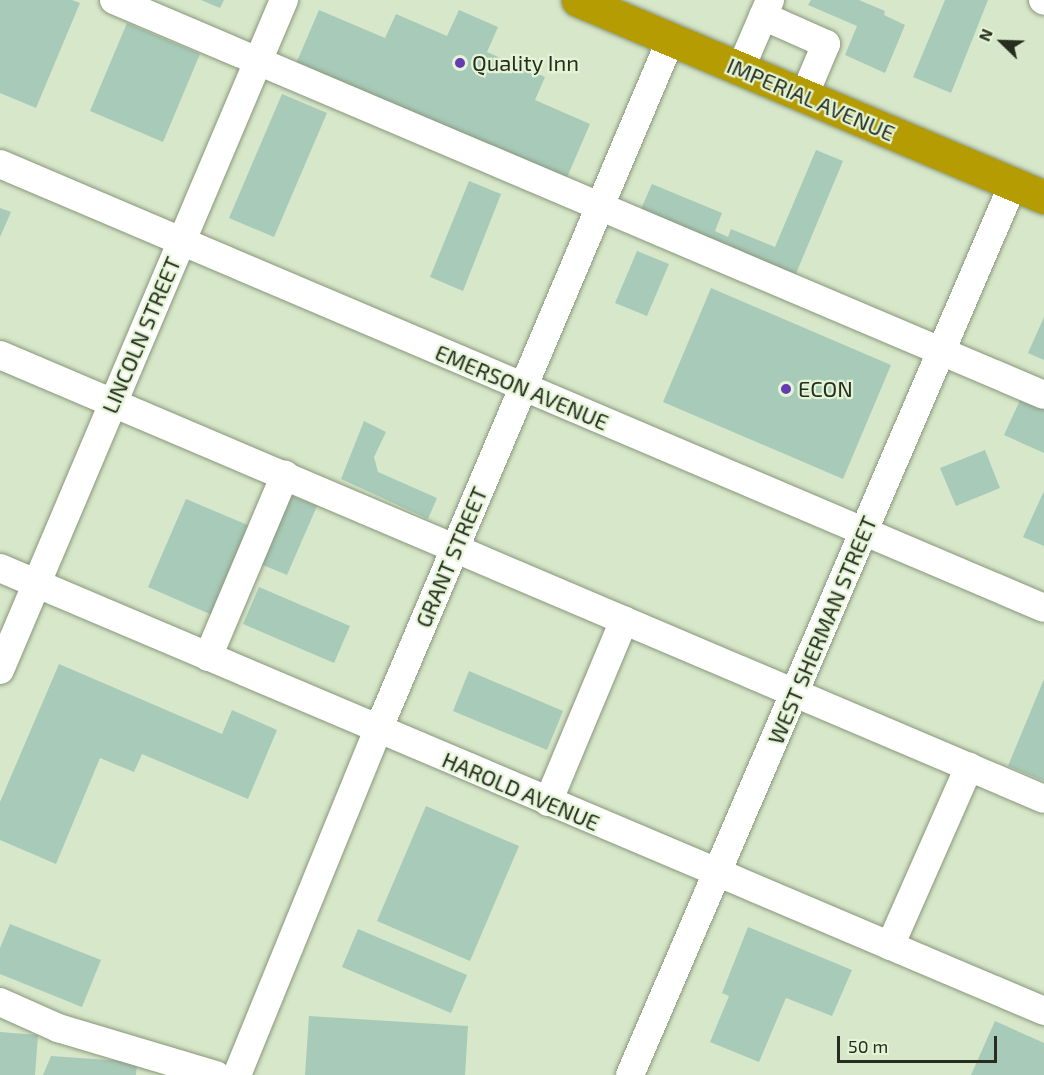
<!DOCTYPE html>
<html>
<head>
<meta charset="utf-8">
<style>
  body { margin:0 }
  #map { position:relative; width:1044px; height:1075px; overflow:hidden; background:#d7e7c9; font-family:"Exo 2",sans-serif }
  div>[style] { position:absolute }
  .building>* { inset:0; background:#a8cab9 }
  .roads { filter:drop-shadow(0 0 2px #88977b) drop-shadow(0 0 2px #88977b) }
  .minor>* { height:28px; margin:-14px; padding:0 14px; transform-origin:14px; border-radius:14px; background:#fff }
  .highway>* { height:33px; margin:-16.5px; padding:0 16.5px; transform-origin:16.5px; border-radius:16.5px; background:#b59c03 }
  .dots>* { width:16px; height:16px; translate:-50% -50%; box-sizing:border-box; border:3px solid #e4f5d6; border-radius:50% }
  span { translate:-50% -50%; white-space:nowrap; text-align:center; line-height:1.15; -webkit-text-stroke:4.5px #e4f5d6; paint-order:stroke }
  .poi-label { font-size:22px; color:#272d21 }
  .left { translate:0 -50%; text-align:left }
  .street-label { font-size:22px; color:#272d21 }
  .north { position:absolute; left:972px; top:12px; width:60px; height:60px; -webkit-text-stroke:4px #e4f5d6; paint-order:stroke; rotate:293deg; font-size:16px; font-weight:700; line-height:24px; text-align:center; color:#272d21 }
  .north::after { content:''; display:block; margin:auto; width:21px; height:27px; background:#272d21; clip-path:polygon(50% 0,100% 100%,50% 72%,0 100%) }
  .scale { position:absolute; left:837px; top:1036px; width:160px; height:27px; box-sizing:border-box; border:3px solid #272d21; border-top:0; padding-left:8px; font-size:18px; line-height:21px; white-space:nowrap; color:#272d21; -webkit-text-stroke:4px #e4f5d6; paint-order:stroke }
</style>
</head>
<body>
<div id="map">
  <div class="building">
    <i style="clip-path:polygon(0 0,72px 0,80px 3px,36px 108px,0 93px)"></i>
    <i style="clip-path:polygon(201px 0,224px 0,220px 8px)"></i>
    <i style="clip-path:polygon(811px 0,859px 0,885px 11px,884px 15px,905px 25px,885px 73px,845px 55px,857px 26px,808px 5px)"></i>
    <i style="clip-path:polygon(945px 0,988px 0,951px 93px,913px 77px)"></i>
    <i style="clip-path:polygon(319px 10px,385px 38px,396px 14px,447px 36px,459px 10px,498px 27px,487px 52px,545px 77px,535px 100px,590px 124px,565px 182px,295px 66px)"></i>
    <i style="clip-path:polygon(127px 23px,200px 54px,163px 142px,90px 111px)"></i>
    <i style="clip-path:polygon(282px 94px,327px 113px,274px 237px,229px 218px)"></i>
    <i style="clip-path:polygon(816px 150px,843px 161px,795px 276px,640px 211px,652px 184px,722px 213px,715px 231px,728px 237px,731px 229px,775px 247px)"></i>
    <i style="clip-path:polygon(469px 181px,501px 194px,463px 291px,430px 277px)"></i>
    <i style="clip-path:polygon(0 208px,11px 212px,0 237px)"></i>
    <i style="clip-path:polygon(637px 251px,669px 264px,647px 316px,615px 303px)"></i>
    <i style="clip-path:polygon(711px 288px,891px 365px,843px 479px,663px 402px)"></i>
    <i style="clip-path:polygon(1044px 317px,1044px 360px,1028px 353px)"></i>
    <i style="clip-path:polygon(1021px 398px,1044px 409px,1044px 453px,1004px 435px)"></i>
    <i style="clip-path:polygon(364px 421px,386px 432px,374px 457px,378px 472px,437px 498px,428px 519px,341px 479px)"></i>
    <i style="clip-path:polygon(985px 450px,1000px 488px,956px 506px,940px 468px)"></i>
    <i style="clip-path:polygon(1044px 491px,1044px 546px,1023px 537px)"></i>
    <i style="clip-path:polygon(288px 494px,317px 506px,287px 575px,258px 563px)"></i>
    <i style="clip-path:polygon(186px 499px,250px 526px,212px 615px,148px 587px)"></i>
    <i style="clip-path:polygon(259px 587px,350px 626px,334px 663px,243px 624px)"></i>
    <i style="clip-path:polygon(59px 664px,222px 734px,232px 710px,277px 730px,248px 799px,142px 754px,134px 772px,100px 758px,56px 864px,0 840px,0 802px)"></i>
    <i style="clip-path:polygon(469px 671px,563px 711px,547px 750px,453px 711px)"></i>
    <i style="clip-path:polygon(1044px 679px,1044px 781px,1008px 766px)"></i>
    <i style="clip-path:polygon(426px 806px,519px 846px,470px 961px,377px 921px)"></i>
    <i style="clip-path:polygon(10px 924px,101px 960px,82px 1007px,0 974px,0 948px)"></i>
    <i style="clip-path:polygon(748px 927px,852px 970px,832px 1016px,786px 998px,759px 1062px,710px 1042px,729px 996px,722px 993px)"></i>
    <i style="clip-path:polygon(358px 929px,467px 975px,451px 1013px,342px 967px)"></i>
    <i style="clip-path:polygon(309px 1016px,468px 1026px,465px 1075px,305px 1075px)"></i>
    <i style="clip-path:polygon(995px 1021px,1044px 1043px,1044px 1075px,971px 1075px)"></i>
    <i style="clip-path:polygon(0 1032px,38px 1035px,35px 1075px,0 1075px)"></i>
    <i style="clip-path:polygon(51px 1056px,137px 1062px,136px 1075px,43px 1075px)"></i>
  </div>
  <div class="roads">
    <div class="minor">
      <i style="left:114px;top:0;width:1010px;rotate:23.01deg"></i>
      <i style="left:1043px;top:0;width:1px;rotate:45deg"></i>
      <i style="left:763px;top:16px;width:69px;rotate:24deg"></i>
      <i style="left:826px;top:44px;width:56px;rotate:112.9deg"></i>
      <i style="left:740px;top:70px;width:76px;rotate:-66.8deg"></i>
      <i style="left:0;top:164px;width:1134px;rotate:23.04deg"></i>
      <i style="left:0;top:355px;width:1134px;rotate:23.04deg"></i>
      <i style="left:0;top:568px;width:1134px;rotate:22.99deg"></i>
      <i style="left:208px;top:657px;width:198px;rotate:-67.1deg"></i>
      <i style="left:0;top:670px;width:728px;rotate:-67.03deg"></i>
      <i style="left:548px;top:802px;width:197px;rotate:-67.3deg"></i>
      <i style="left:890px;top:946px;width:196px;rotate:-66.2deg"></i>
      <i style="left:0;top:1002px;width:64px;rotate:24.1deg"></i>
      <i style="left:58px;top:1028px;width:165px;rotate:16.6deg"></i>
      <i style="left:237px;top:1075px;width:373px;rotate:-67.8deg"></i>
      <i style="left:378px;top:730px;width:748px;rotate:-67.03deg"></i>
      <i style="left:630px;top:1075px;width:970px;rotate:-66.74deg"></i>
    </div>
    <div class="highway">
      <i style="left:578px;top:0;width:506px;rotate:22.92deg"></i>
    </div>
  </div>
  <div class="dots">
    <i style="left:460px;top:63px;background:#653ab2"></i>
    <i style="left:786px;top:389px;background:#653ab2"></i>
  </div>
  <div class="poi-label">
    <span class="left" style="left:472px;top:63px">Quality Inn</span>
    <span class="left" style="left:798px;top:389px">ECON</span>
  </div>
  <div class="street-label">
    <span style="left:811px;top:99px;rotate:23deg">IMPERIAL AVENUE</span>
    <span style="left:141px;top:335px;rotate:-67deg">LINCOLN STREET</span>
    <span style="left:522px;top:387px;rotate:23deg">EMERSON AVENUE</span>
    <span style="left:451px;top:557px;rotate:-67deg">GRANT STREET</span>
    <span style="left:822px;top:630px;rotate:-67deg">WEST SHERMAN STREET</span>
    <span style="left:521px;top:791px;rotate:23deg">HAROLD AVENUE</span>
  </div>
  <div class="north">N</div>
  <div class="scale">50 m</div>
</div>
</body>
</html>
